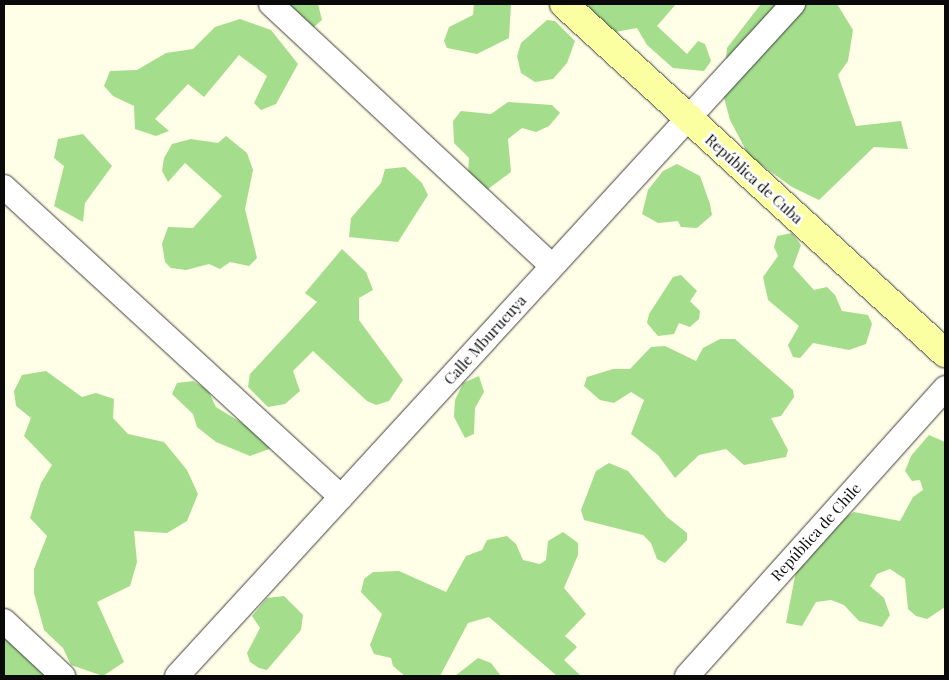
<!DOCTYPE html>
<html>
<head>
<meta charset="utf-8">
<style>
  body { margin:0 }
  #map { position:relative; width:949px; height:680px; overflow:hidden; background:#fffee6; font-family:"Playfair Display",serif }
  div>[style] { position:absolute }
  .forest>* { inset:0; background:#a4dd8c }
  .roads { filter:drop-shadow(0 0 1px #3d3d3d) drop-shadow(0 0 1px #3d3d3d) }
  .minor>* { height:24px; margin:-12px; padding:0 12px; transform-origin:12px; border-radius:12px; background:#fff }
  .secondary>* { height:28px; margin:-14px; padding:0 14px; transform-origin:14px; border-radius:14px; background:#fbffa1 }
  span { translate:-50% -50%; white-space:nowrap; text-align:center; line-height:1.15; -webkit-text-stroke:5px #fff; paint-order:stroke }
  .street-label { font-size:15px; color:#0a0a0a }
  .frame { position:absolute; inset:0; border:5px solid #0a0a0a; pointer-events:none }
</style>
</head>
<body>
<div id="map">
  <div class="forest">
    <i style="clip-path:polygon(279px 4px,318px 4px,322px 20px,308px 32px)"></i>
    <i style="clip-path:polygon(474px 4px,511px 4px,509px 38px,477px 54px,447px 48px,444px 41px,449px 27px,473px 15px)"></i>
    <i style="clip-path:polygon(581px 4px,676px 4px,657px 26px,687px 54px,698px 41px,705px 44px,711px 61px,704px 71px,673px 68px,647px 45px,637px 28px,610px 33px)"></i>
    <i style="clip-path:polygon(761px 4px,837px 4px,853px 30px,848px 61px,838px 75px,856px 126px,901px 121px,908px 149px,874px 147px,819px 200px,792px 187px,749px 156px,730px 120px,723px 94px,727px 48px)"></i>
    <i style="clip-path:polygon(240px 19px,271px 30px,298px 64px,276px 104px,261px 110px,254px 103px,267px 76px,239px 55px,204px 97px,188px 84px,155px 119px,169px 131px,156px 136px,135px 129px,134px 106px,113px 96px,104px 86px,110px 71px,137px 70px,166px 53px,193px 49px,215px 27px)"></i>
    <i style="clip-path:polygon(547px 20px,555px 21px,575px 41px,567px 63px,553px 79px,535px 82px,521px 73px,517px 56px,521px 43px)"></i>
    <i style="clip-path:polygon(508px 102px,552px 105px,560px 113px,549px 126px,536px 132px,522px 128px,508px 139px,511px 172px,488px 189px,468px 174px,469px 158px,454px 143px,453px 121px,461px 111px,491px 114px)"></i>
    <i style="clip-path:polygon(83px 134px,112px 166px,85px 203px,83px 222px,54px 206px,64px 166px,54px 158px,58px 139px)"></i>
    <i style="clip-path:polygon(226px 136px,247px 153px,253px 170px,245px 209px,257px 258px,249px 266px,230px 262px,220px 269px,209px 264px,186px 270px,171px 268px,165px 262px,162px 244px,168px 227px,193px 228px,222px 196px,185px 163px,168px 182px,162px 171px,164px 158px,172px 144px,191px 139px,218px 143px)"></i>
    <i style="clip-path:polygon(677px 164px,700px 176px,710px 204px,712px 215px,697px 228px,681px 227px,678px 221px,658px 223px,642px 214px,648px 190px,663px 171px)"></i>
    <i style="clip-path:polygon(405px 167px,422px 183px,428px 195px,398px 242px,349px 237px,351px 218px,381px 183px,385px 169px)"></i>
    <i style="clip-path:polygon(792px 233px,801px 245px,793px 267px,814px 290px,827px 287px,835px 295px,842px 311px,868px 315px,872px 324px,866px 344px,849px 350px,813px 343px,800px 358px,793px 357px,788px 345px,799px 326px,768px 300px,763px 277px,778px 256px,774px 247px,777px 236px)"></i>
    <i style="clip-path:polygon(342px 249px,366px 272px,373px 290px,359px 298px,359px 320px,403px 380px,389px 401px,376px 405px,367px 401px,313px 351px,293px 371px,300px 391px,285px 404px,268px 407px,248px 387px,250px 374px,317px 302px,305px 293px)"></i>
    <i style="clip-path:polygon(681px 275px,697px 291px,690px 301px,700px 311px,699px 319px,690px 327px,679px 323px,674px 334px,658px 336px,647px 323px,649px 314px,673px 277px)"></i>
    <i style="clip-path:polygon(720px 339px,735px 339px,793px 390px,794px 397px,781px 416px,771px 418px,788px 450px,786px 457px,744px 465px,726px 449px,699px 455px,675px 478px,658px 455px,631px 434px,644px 400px,631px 392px,614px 403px,600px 400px,584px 386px,587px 377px,613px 369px,630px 369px,651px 347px,665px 346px,696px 361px,703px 348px)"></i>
    <i style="clip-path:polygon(46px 371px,82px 397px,96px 393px,114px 399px,113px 418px,128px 434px,164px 442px,187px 470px,198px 494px,187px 521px,167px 533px,134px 531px,137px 562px,130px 586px,97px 602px,124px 662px,103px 676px,71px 665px,63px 648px,44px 630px,34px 593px,34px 569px,47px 536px,30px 518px,41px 483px,52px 465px,24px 436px,31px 418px,16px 406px,14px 391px,22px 375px)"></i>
    <i style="clip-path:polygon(479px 376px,484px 392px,475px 408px,474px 434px,465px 438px,454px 417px,455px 400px,463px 383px)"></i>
    <i style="clip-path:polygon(193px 381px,208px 390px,216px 407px,266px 438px,272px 448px,250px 456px,216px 442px,197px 427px,193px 414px,172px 394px,177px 383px)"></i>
    <i style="clip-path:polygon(929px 435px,945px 442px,945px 607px,927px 619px,916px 616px,908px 609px,905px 579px,890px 569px,877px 574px,870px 586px,884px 598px,890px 615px,882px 627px,859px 621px,844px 605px,831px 600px,816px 602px,802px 626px,786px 623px,797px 566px,806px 563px,835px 523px,854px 512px,900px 521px,913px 497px,923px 490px,920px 480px,912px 481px,905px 471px,911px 456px)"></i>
    <i style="clip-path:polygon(609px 463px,628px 471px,667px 517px,687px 533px,687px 540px,665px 563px,657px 559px,651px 543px,643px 535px,584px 520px,581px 510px,596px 471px)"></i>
    <i style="clip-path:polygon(563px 532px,578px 543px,578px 555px,564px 588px,586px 614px,565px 636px,577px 647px,564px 660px,581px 676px,557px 676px,489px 617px,468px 623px,440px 676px,405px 676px,393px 666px,391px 658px,374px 654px,370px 645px,382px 614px,361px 592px,364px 579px,373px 572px,399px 571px,446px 592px,466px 556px,482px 550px,487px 540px,507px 536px,516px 544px,523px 560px,540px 564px,546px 560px,548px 541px)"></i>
    <i style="clip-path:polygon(284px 596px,303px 615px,301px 630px,267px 670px,259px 668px,250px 662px,247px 653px,260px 628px,252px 616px,267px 598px)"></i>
    <i style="clip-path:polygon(4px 634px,45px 669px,45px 676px,4px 676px)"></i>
    <i style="clip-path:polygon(478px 658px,491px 663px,501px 676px,455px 676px)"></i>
  </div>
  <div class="roads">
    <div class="minor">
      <i style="left:271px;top:4px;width:384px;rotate:43deg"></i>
      <i style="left:4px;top:187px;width:458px;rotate:42.6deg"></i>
      <i style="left:4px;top:621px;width:81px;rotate:43deg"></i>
      <i style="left:177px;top:676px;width:912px;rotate:-47.49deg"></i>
      <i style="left:687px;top:676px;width:387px;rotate:-48.1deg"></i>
    </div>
    <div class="secondary">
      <i style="left:564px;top:4px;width:517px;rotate:42.49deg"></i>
    </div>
  </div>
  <div class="street-label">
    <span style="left:754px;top:179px;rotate:42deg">República de Cuba</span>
    <span style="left:485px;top:340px;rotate:-48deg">Calle Mburucuya</span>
    <span style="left:816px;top:532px;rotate:-48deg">República de Chile</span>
  </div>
  <div class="frame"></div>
</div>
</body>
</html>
